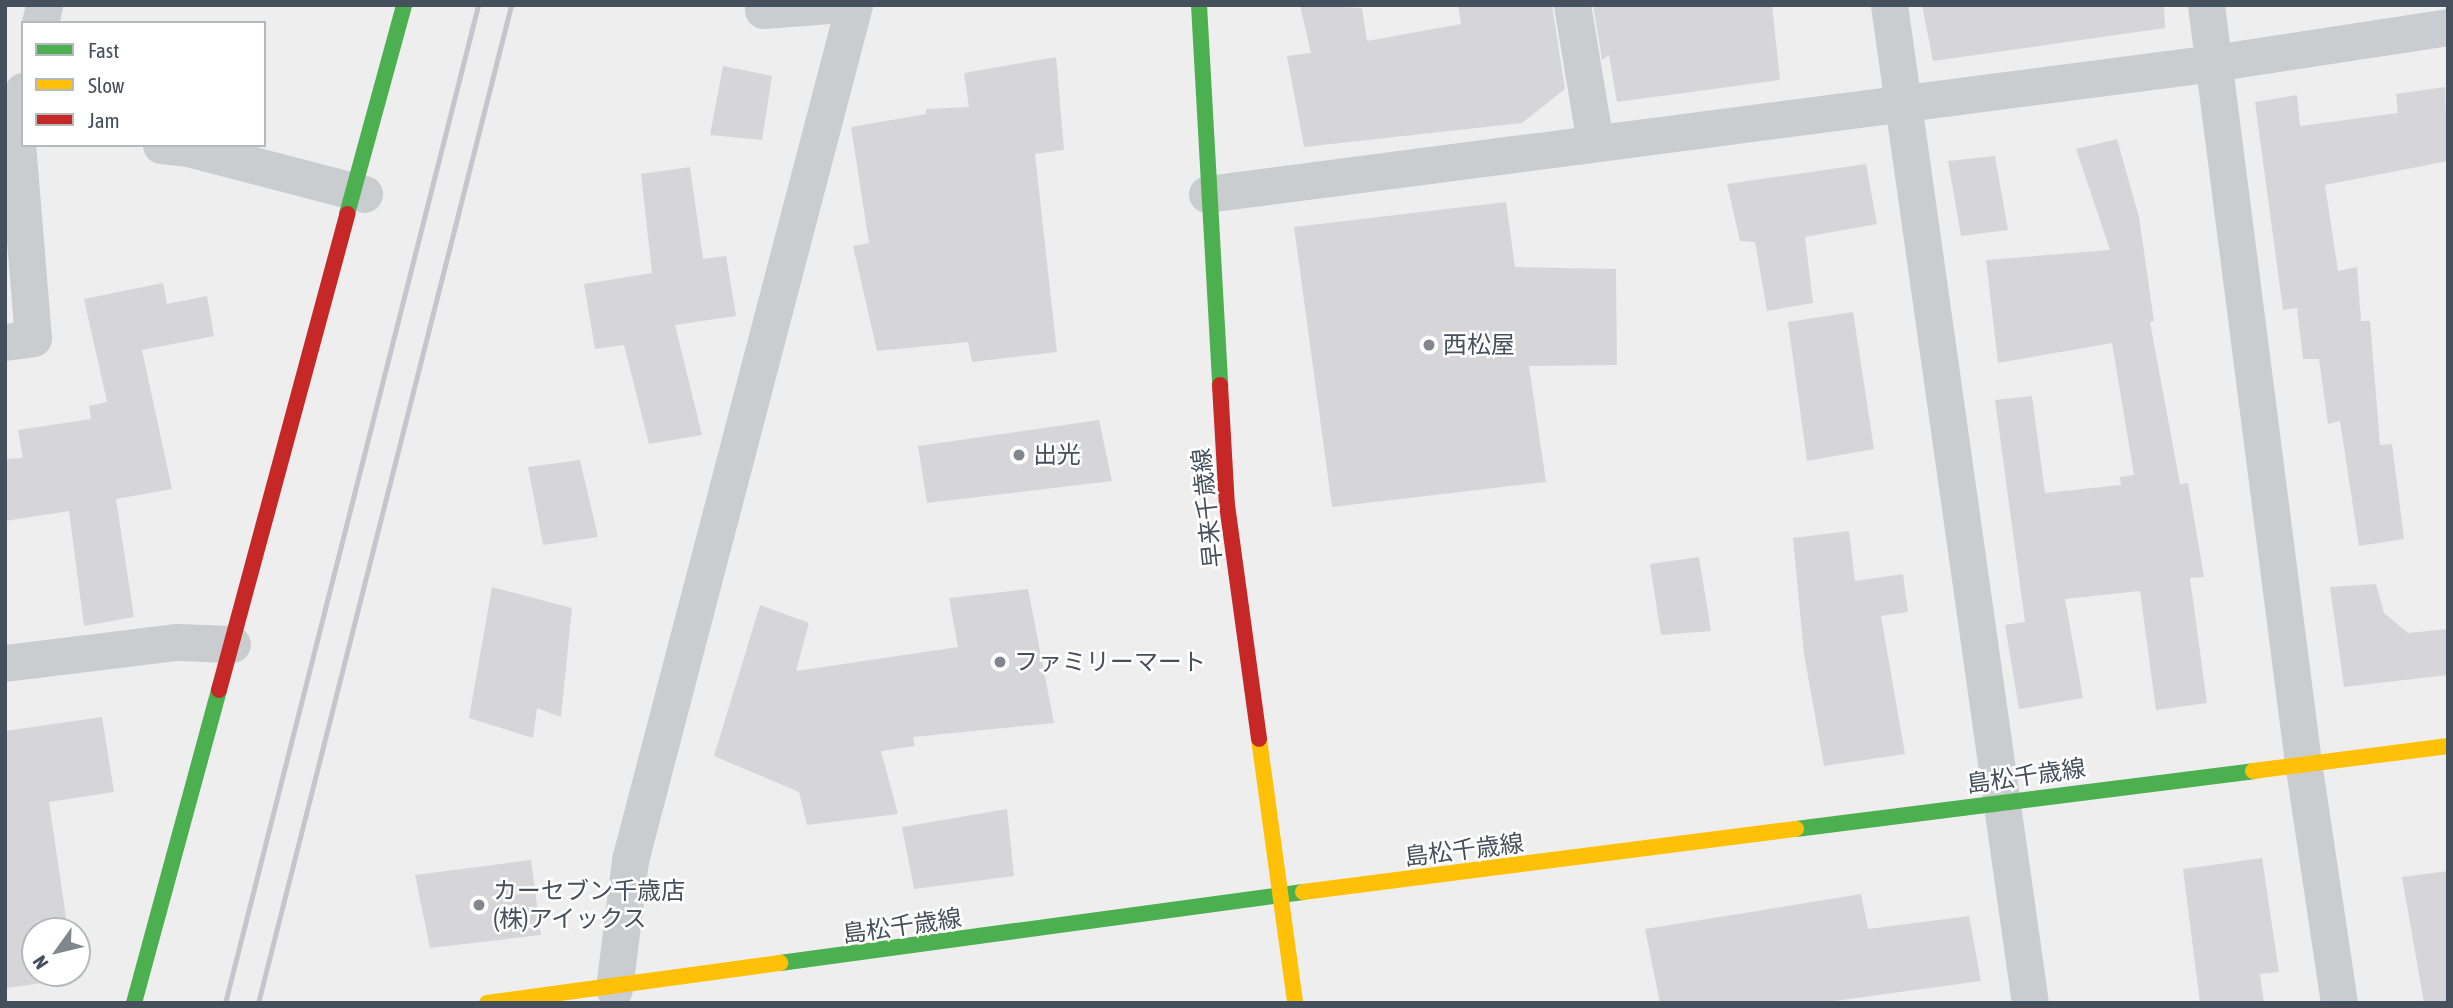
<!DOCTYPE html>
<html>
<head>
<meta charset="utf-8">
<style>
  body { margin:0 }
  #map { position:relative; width:2453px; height:1008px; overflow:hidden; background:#efeeee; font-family:"Asap Condensed","Noto Sans JP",sans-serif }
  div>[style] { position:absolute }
  .building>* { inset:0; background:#d6d6d9 }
  .street>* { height:37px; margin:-18.5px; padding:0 18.5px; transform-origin:18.5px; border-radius:18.5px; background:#cacdcf }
  .fast>* { height:16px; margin:-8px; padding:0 8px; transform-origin:8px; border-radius:8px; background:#4caf50 }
  .slow>* { height:16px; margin:-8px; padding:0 8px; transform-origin:8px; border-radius:8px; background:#ffc107 }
  .jam>* { height:16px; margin:-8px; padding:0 8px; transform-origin:8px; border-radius:8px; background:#c62828 }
  .rail>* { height:5px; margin:-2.5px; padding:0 2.5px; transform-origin:2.5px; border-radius:2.5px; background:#c4c6c9 }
  .dots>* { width:19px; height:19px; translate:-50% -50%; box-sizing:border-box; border:4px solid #fff; border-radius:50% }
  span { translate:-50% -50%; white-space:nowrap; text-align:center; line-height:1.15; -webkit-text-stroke:5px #fff; paint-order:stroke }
  .poi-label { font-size:24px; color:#44505c }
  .left { translate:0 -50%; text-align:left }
  .street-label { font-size:24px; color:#44505c }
  .frame { position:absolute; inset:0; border:7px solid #44505c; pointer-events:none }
  .legend { position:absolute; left:21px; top:21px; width:245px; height:126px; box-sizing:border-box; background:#fff; border:2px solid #b4b9be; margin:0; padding:9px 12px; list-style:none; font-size:21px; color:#44505c }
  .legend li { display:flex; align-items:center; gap:14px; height:35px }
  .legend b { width:35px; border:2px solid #b4b9be }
  .north { position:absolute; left:21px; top:917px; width:70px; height:70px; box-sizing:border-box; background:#fff; border:2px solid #b4b9be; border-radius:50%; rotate:236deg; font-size:19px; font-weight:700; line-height:28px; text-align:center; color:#44505c }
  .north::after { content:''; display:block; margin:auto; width:24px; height:32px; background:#80878f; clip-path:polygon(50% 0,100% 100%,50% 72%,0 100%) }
</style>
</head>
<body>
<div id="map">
  <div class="building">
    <i style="clip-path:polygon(1300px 5px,1362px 8px,1367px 41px,1461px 24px,1458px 5px,1552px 5px,1565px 89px,1522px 123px,1304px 147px,1287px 56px,1311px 53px)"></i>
    <i style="clip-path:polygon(1593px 5px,1772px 5px,1780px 80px,1617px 102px,1609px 55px,1602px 60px)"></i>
    <i style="clip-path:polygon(1922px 5px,2164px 5px,2165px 28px,1933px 61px)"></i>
    <i style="clip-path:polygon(1056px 57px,1064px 150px,1035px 154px,1057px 352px,972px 362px,968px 342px,877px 351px,853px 246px,869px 243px,851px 127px,926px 114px,926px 109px,969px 107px,964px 73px)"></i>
    <i style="clip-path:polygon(723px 66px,772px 76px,762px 140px,710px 135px)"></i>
    <i style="clip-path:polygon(2445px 87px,2448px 161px,2325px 185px,2338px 271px,2357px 267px,2361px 321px,2370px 321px,2380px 445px,2392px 444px,2404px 539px,2359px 546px,2340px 421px,2328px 424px,2319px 359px,2303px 359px,2297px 308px,2283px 310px,2255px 102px,2297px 95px,2300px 126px,2398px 113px,2396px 94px)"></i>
    <i style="clip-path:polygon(2117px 139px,2139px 217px,2154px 321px,2150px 322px,2180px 484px,2188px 483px,2204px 577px,2190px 578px,2207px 703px,2156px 710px,2140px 591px,2065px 599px,2083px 698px,2019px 709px,2005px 625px,2025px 622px,1995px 400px,2032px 396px,2045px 493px,2121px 485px,2120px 477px,2134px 475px,2112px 343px,1998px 363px,1986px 260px,2110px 250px,2076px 149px)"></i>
    <i style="clip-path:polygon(1995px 156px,2008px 230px,1961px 236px,1948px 161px)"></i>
    <i style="clip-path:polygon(1866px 164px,1877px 224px,1805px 237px,1813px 303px,1767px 311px,1755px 242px,1740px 241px,1727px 184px)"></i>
    <i style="clip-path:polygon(690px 167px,703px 259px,726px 256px,736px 316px,675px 325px,702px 435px,649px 444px,624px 345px,595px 349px,584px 284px,652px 273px,641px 174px)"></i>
    <i style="clip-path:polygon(1506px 202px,1515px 267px,1616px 269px,1617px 365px,1529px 366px,1546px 482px,1332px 507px,1294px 227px)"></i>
    <i style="clip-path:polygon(163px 283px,167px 304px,207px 296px,214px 336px,142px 350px,172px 489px,116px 499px,134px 617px,84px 626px,69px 511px,5px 521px,5px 459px,23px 458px,18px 430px,91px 419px,89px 406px,107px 402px,84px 299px)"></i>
    <i style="clip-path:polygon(1853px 312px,1874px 449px,1807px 461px,1788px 322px)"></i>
    <i style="clip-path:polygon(1099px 420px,1112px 481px,927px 503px,918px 446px)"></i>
    <i style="clip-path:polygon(580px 460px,598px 537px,543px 545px,528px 467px)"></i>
    <i style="clip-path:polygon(1849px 531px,1855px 581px,1903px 574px,1908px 612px,1881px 616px,1905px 754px,1824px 766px,1804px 654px,1793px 538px)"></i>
    <i style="clip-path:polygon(1699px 557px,1711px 631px,1661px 635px,1650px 564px)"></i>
    <i style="clip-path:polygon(2376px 584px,2384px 613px,2408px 633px,2448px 629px,2448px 675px,2344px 687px,2330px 587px)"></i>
    <i style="clip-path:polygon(492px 587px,572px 608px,561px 717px,537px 708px,533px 738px,469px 718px)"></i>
    <i style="clip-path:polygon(1028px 589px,1054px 723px,913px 737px,915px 746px,881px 751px,898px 814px,807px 825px,799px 792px,714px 756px,760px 605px,809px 623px,796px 671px,958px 647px,949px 598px)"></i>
    <i style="clip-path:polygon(102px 717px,114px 792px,49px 802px,68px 931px,35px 931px,35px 973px,74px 973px,75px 979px,5px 988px,5px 731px)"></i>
    <i style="clip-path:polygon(1007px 809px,1014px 876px,914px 889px,902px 827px)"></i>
    <i style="clip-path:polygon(2262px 858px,2279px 972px,2260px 974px,2264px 1003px,2200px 1003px,2183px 869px)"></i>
    <i style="clip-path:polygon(531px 860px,541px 935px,430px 948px,415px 875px)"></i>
    <i style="clip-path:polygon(2448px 871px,2448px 1003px,2424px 1003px,2402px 877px)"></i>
    <i style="clip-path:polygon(1861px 894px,1868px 929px,1969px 916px,1981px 981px,1820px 1003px,1660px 1003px,1645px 929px)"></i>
  </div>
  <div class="street">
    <i style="left:1572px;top:5px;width:140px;rotate:80.5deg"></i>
    <i style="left:1889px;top:5px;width:1008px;rotate:81.96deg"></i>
    <i style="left:2206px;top:5px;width:763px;rotate:82.7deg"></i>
    <i style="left:2303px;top:762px;width:244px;rotate:81.5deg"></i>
    <i style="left:763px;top:10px;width:66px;rotate:-4.3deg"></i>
    <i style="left:40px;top:23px;width:18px;rotate:-77deg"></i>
    <i style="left:161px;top:145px;width:27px;rotate:6deg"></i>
    <i style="left:188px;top:148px;width:182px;rotate:14.6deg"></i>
    <i style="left:1207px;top:194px;width:1014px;rotate:-7.42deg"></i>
    <i style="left:2213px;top:63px;width:238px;rotate:-8.7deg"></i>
    <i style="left:5px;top:342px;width:28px;rotate:-8deg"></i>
    <i style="left:33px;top:338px;width:219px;rotate:-94.7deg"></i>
    <i style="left:15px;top:120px;width:30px;rotate:-75deg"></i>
    <i style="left:5px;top:663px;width:173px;rotate:-7deg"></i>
    <i style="left:177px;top:642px;width:55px;rotate:2.1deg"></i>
    <i style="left:614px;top:989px;width:130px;rotate:-82.9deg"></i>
    <i style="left:630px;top:860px;width:884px;rotate:-75.32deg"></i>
  </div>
  <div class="fast">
    <i style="left:1199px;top:5px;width:381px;rotate:86.8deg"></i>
    <i style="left:347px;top:214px;width:217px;rotate:-74.7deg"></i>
    <i style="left:1796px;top:829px;width:461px;rotate:-7.2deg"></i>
    <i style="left:780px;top:963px;width:528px;rotate:-7.73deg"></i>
    <i style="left:134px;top:1003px;width:324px;rotate:-74.8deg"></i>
  </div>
  <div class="slow">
    <i style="left:1259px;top:739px;width:266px;rotate:82.2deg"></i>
    <i style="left:2253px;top:771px;width:197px;rotate:-7.3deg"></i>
    <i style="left:1303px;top:892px;width:497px;rotate:-7.3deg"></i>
    <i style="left:487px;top:1003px;width:296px;rotate:-7.8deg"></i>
  </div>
  <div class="jam">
    <i style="left:1220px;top:385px;width:120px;rotate:86.7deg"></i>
    <i style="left:1227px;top:505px;width:236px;rotate:82.2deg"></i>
    <i style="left:219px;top:690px;width:493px;rotate:-74.9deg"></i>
  </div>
  <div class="rail">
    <i style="left:225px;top:1003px;width:1030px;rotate:-75.77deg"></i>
    <i style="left:258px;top:1003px;width:1030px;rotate:-75.77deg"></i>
  </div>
  <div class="dots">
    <i style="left:1429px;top:345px;background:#80878f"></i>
    <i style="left:1019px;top:455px;background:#80878f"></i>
    <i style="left:1000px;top:662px;background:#80878f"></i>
    <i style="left:479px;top:905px;background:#80878f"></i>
  </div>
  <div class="poi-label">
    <span class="left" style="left:1443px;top:345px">西松屋</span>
    <span class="left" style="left:1033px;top:455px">出光</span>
    <span class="left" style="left:1014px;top:662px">ファミリーマート</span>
    <span class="left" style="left:493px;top:905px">カーセブン千歳店<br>(株)アイックス</span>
  </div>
  <div class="street-label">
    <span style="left:1207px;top:508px;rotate:-96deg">早来千歳線</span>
    <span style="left:2026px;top:776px;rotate:-8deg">島松千歳線</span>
    <span style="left:1464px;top:850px;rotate:-7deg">島松千歳線</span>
    <span style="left:902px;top:926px;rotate:-8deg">島松千歳線</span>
  </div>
  <div class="frame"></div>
  <ul class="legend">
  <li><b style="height:9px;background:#4caf50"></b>Fast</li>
  <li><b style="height:9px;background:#ffc107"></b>Slow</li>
  <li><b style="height:9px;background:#c62828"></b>Jam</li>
  </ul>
  <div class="north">N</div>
</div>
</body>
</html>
